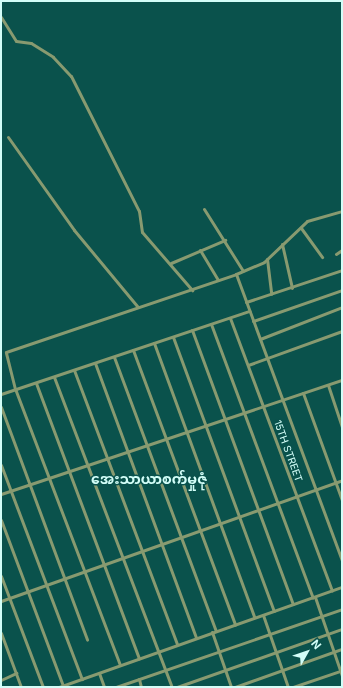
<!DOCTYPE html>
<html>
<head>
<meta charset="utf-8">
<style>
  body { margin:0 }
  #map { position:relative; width:343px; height:688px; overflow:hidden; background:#0a524c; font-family:Inter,"Noto Sans Myanmar",sans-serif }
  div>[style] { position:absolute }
  .minor>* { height:3px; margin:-1.5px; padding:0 1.5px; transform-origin:1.5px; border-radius:1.5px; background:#889a70 }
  span { translate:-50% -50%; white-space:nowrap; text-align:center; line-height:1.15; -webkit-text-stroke:3px #0a524c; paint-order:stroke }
  .street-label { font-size:10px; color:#d3fef8 }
  .district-label { font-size:14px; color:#d3fef8; font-weight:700 }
  .frame { position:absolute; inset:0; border:2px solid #d3fef8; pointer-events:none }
  .north { position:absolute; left:287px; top:632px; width:40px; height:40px; -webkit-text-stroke:3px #0a524c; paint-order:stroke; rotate:50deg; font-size:11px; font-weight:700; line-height:16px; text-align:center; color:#d3fef8 }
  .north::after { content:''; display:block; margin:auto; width:14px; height:18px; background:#d3fef8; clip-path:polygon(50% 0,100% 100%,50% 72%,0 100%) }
</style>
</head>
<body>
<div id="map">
  <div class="minor">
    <i style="left:1px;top:17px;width:28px;rotate:58deg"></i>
    <i style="left:16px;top:41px;width:15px;rotate:8deg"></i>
    <i style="left:31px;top:43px;width:26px;rotate:32deg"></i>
    <i style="left:53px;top:57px;width:26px;rotate:47deg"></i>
    <i style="left:71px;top:76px;width:151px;rotate:63.3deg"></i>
    <i style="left:139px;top:211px;width:21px;rotate:82deg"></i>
    <i style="left:142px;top:232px;width:77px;rotate:49.2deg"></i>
    <i style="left:8px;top:137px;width:114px;rotate:54.6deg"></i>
    <i style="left:74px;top:230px;width:100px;rotate:50.3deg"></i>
    <i style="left:204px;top:209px;width:73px;rotate:57.8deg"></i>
    <i style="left:301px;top:228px;width:36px;rotate:54deg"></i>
    <i style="left:282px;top:244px;width:45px;rotate:77.2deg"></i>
    <i style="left:200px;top:250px;width:35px;rotate:59deg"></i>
    <i style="left:336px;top:254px;width:7px;rotate:-34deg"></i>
    <i style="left:267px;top:259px;width:35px;rotate:83deg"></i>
    <i style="left:171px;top:263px;width:59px;rotate:-23.1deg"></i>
    <i style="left:236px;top:274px;width:306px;rotate:69.7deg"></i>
    <i style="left:246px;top:302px;width:101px;rotate:-18.4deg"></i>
    <i style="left:230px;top:318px;width:291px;rotate:69.5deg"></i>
    <i style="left:253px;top:321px;width:94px;rotate:-19.2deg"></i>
    <i style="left:211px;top:324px;width:292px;rotate:69.6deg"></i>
    <i style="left:192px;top:330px;width:292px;rotate:69.8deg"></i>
    <i style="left:173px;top:337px;width:292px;rotate:69.8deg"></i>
    <i style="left:260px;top:339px;width:88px;rotate:-21.3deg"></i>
    <i style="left:154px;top:343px;width:292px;rotate:69.9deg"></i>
    <i style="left:133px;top:350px;width:293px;rotate:69.6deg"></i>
    <i style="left:114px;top:357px;width:292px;rotate:69.6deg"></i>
    <i style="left:95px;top:363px;width:293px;rotate:69.8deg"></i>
    <i style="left:248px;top:365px;width:100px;rotate:-19.9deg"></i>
    <i style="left:74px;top:370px;width:293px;rotate:69.4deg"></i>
    <i style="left:54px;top:377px;width:332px;rotate:69.2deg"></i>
    <i style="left:36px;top:383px;width:294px;rotate:69.5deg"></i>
    <i style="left:328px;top:385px;width:44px;rotate:71.6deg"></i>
    <i style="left:303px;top:393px;width:114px;rotate:70deg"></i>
    <i style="left:1px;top:394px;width:262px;rotate:-18.5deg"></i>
    <i style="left:1px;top:407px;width:248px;rotate:69.7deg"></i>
    <i style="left:1px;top:465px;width:229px;rotate:69.3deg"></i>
    <i style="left:1px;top:494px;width:360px;rotate:-18.5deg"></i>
    <i style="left:1px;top:520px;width:177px;rotate:69.5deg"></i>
    <i style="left:1px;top:576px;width:119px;rotate:69.3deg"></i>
    <i style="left:315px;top:597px;width:83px;rotate:71.1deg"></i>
    <i style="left:1px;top:601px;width:362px;rotate:-19.5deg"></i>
    <i style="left:263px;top:615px;width:76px;rotate:70.9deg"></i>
    <i style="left:212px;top:632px;width:58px;rotate:70.9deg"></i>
    <i style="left:1px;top:633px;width:58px;rotate:69.7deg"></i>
    <i style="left:120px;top:665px;width:295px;rotate:-110.8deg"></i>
    <i style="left:15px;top:389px;width:38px;rotate:-104deg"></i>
    <i style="left:6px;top:352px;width:243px;rotate:-18.7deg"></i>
    <i style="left:236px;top:274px;width:30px;rotate:-23deg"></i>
    <i style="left:264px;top:262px;width:59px;rotate:-43.6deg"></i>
    <i style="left:307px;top:221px;width:36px;rotate:-16deg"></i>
    <i style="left:99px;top:673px;width:15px;rotate:70deg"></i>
    <i style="left:139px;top:679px;width:8px;rotate:76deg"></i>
    <i style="left:1px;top:680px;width:17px;rotate:-25deg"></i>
    <i style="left:59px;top:687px;width:300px;rotate:-19.5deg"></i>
    <i style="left:116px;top:687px;width:239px;rotate:-19deg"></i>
    <i style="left:177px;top:687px;width:175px;rotate:-19.4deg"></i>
    <i style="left:235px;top:687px;width:114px;rotate:-19.6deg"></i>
    <i style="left:293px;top:687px;width:50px;rotate:-18.8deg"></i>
  </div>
  <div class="street-label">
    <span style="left:288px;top:451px;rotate:70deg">15TH STREET</span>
  </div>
  <div class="district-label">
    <span style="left:149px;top:479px">အေးသာယာစက်မှုဇုံ</span>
  </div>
  <div class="frame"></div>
  <div class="north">N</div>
</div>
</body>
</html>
